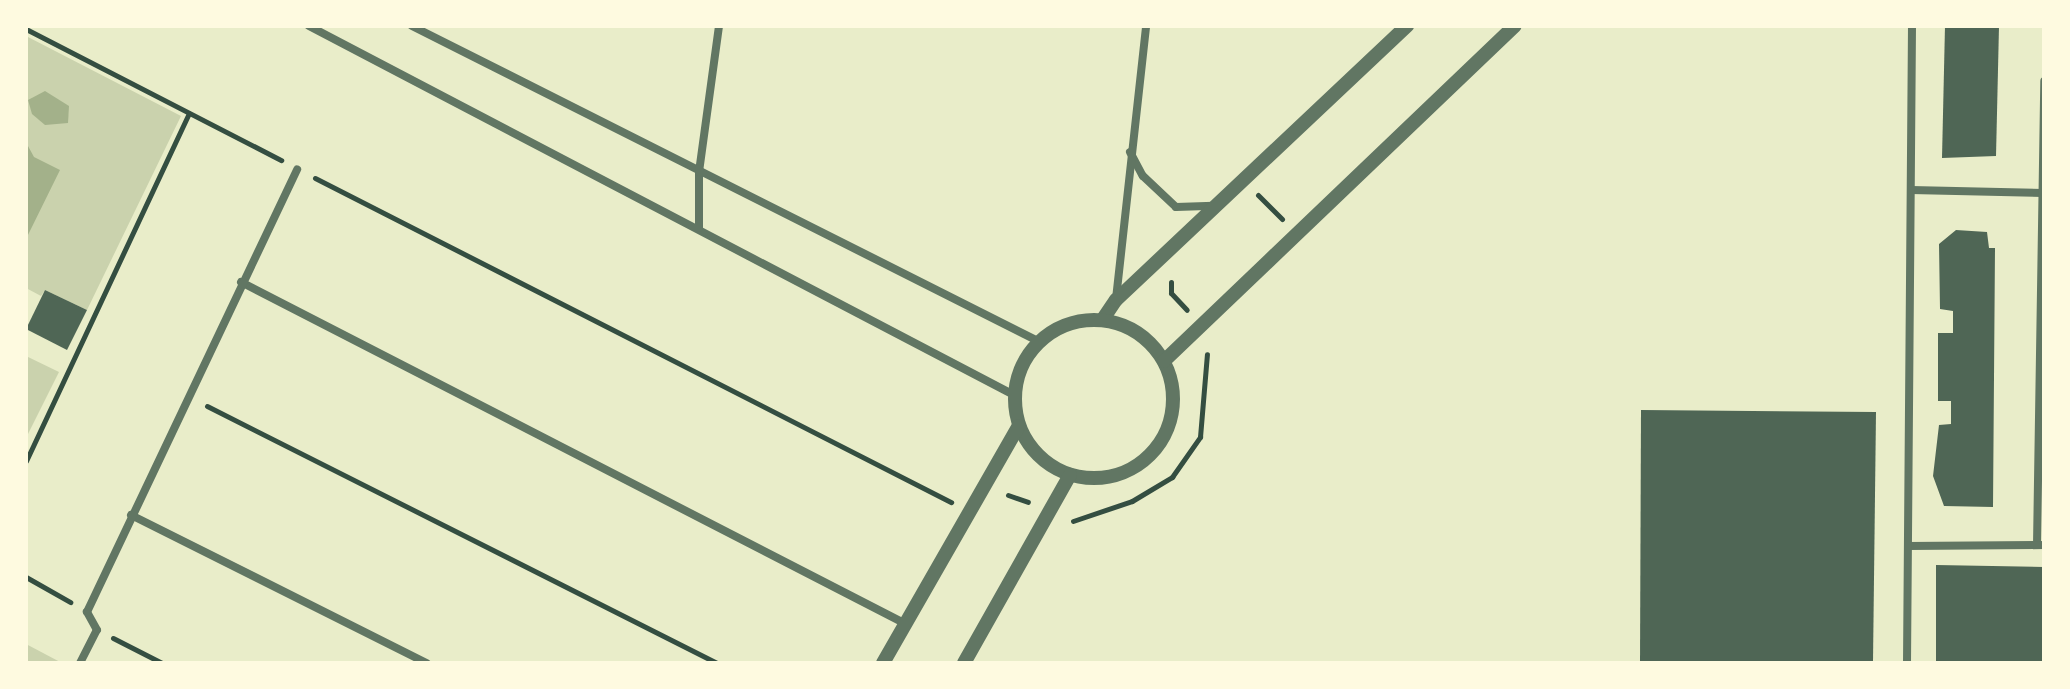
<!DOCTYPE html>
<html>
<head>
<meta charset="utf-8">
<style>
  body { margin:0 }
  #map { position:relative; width:2070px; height:689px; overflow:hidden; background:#e9edc9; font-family:Montserrat,sans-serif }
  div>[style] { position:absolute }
  .green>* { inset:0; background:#cad2ad }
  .water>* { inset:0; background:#a3b18a }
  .building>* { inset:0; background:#4f6655 }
  .path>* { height:5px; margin:-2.5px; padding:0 2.5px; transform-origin:2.5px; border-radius:2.5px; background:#344e41 }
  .minor>* { height:8px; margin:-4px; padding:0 4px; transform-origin:4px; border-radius:4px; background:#617663 }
  .tertiary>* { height:14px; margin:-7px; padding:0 7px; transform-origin:7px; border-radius:7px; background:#617663 }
  .tertiary>.ring { margin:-7px; padding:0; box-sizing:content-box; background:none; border:14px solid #617663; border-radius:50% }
  span { translate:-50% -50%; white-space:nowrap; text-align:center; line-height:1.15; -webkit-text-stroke:6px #fefae0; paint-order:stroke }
  .frame { position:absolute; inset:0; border:28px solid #fefae0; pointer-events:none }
</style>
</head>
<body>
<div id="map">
  <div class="green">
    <i style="clip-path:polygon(28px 37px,181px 116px,87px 310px,45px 290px,41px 296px,26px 288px)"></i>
    <i style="clip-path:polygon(26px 356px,59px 372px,26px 438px)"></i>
    <i style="clip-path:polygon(26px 644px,62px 663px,26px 663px)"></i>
  </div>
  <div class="water">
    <i style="clip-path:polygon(45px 91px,69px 106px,68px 123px,45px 125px,32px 114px,28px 100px)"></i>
    <i style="clip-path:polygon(28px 146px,34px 157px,60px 170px,26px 239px)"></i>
  </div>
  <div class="building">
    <i style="clip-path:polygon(1945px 26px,1999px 26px,1996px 156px,1942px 158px)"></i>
    <i style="clip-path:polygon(1956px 230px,1987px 232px,1989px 248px,1995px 248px,1993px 507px,1944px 506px,1933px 476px,1939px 425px,1951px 424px,1951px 401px,1938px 401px,1938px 333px,1953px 333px,1953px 311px,1940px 309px,1939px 244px)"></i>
    <i style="clip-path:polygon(45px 290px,87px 310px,67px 350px,26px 329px)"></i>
    <i style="clip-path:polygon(1641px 410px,1876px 412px,1873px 662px,1640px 663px)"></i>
    <i style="clip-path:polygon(1936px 565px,2044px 567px,2044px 663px,1936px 663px)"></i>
  </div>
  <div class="path">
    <i style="left:26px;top:29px;width:287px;rotate:27.2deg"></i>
    <i style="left:315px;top:178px;width:714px;rotate:27deg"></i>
    <i style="left:1258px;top:195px;width:34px;rotate:45deg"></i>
    <i style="left:1171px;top:282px;width:11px;rotate:90deg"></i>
    <i style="left:1171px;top:293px;width:23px;rotate:47deg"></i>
    <i style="left:207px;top:406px;width:571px;rotate:26.74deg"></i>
    <i style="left:26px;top:461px;width:384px;rotate:-64.9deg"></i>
    <i style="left:1008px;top:495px;width:21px;rotate:19deg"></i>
    <i style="left:1073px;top:521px;width:62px;rotate:-18.7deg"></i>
    <i style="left:1132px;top:501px;width:47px;rotate:-31deg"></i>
    <i style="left:1172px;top:477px;width:49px;rotate:-55deg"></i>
    <i style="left:1200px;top:437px;width:83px;rotate:-85.2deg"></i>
    <i style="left:26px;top:577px;width:51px;rotate:29.6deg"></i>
    <i style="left:113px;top:638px;width:55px;rotate:27deg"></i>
  </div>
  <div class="minor">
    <i style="left:309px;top:26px;width:796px;rotate:27.63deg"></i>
    <i style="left:412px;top:26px;width:701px;rotate:26.71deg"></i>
    <i style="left:1130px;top:152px;width:27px;rotate:62deg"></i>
    <i style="left:1143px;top:176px;width:45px;rotate:43.2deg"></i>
    <i style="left:1176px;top:207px;width:38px;rotate:-2deg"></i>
    <i style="left:1911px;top:190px;width:132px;rotate:1.3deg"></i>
    <i style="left:699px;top:228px;width:56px;rotate:-90deg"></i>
    <i style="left:699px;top:172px;width:147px;rotate:-82.2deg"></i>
    <i style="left:241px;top:282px;width:743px;rotate:27.22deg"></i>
    <i style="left:1116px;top:299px;width:275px;rotate:-83.7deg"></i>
    <i style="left:131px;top:515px;width:331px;rotate:26.6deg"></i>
    <i style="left:2037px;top:545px;width:464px;rotate:-89.1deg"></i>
    <i style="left:1908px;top:546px;width:136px;rotate:-0.4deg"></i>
    <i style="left:80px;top:663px;width:37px;rotate:-63deg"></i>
    <i style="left:97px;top:630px;width:21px;rotate:-119deg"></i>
    <i style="left:87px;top:612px;width:490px;rotate:-64.6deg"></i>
    <i style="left:1907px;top:663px;width:637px;rotate:-89.55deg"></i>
  </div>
  <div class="tertiary">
    <i style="left:1103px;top:319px;width:23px;rotate:-56deg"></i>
    <i style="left:1116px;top:300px;width:400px;rotate:-43.3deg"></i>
    <i class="ring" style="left:1015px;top:320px;width:144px;height:144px"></i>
    <i style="left:1164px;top:361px;width:485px;rotate:-43.7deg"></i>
    <i style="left:883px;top:663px;width:273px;rotate:-60.2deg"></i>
    <i style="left:964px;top:663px;width:216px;rotate:-60.6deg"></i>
  </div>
  <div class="frame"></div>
</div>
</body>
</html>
